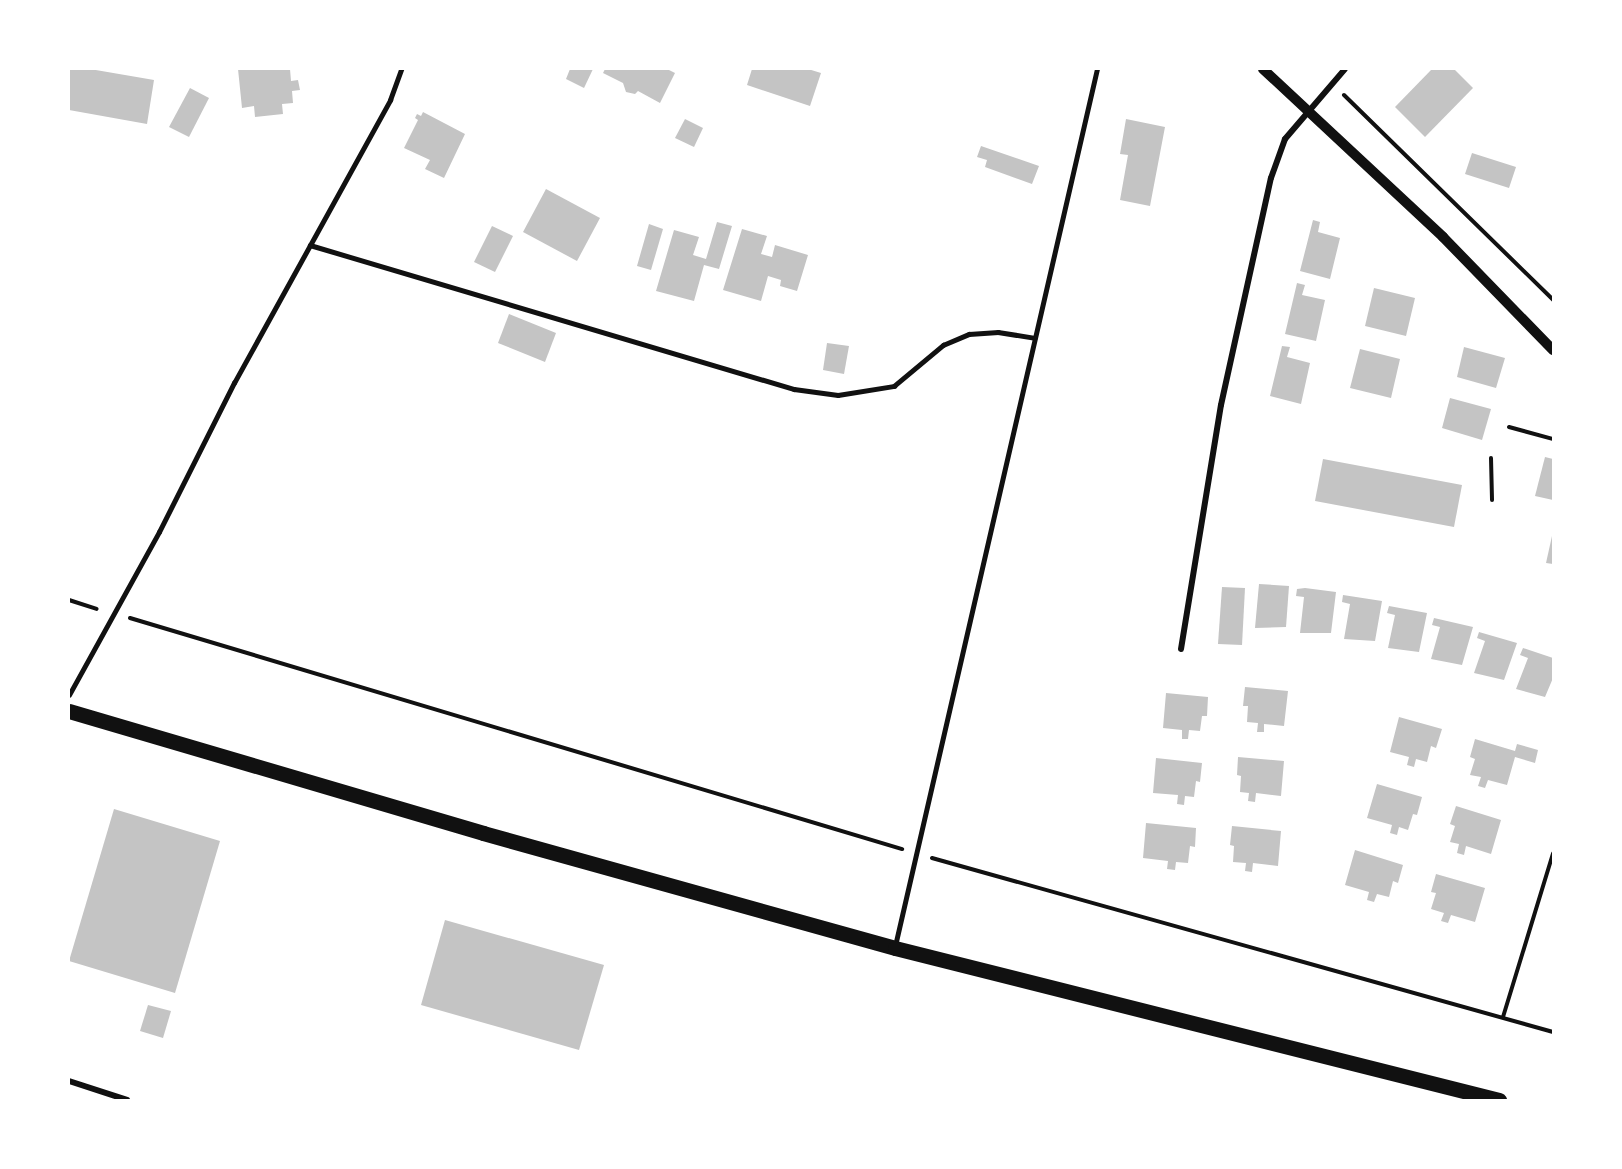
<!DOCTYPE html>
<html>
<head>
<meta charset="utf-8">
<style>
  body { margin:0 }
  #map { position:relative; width:1622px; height:1169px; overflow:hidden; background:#fff; font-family:"Fira Sans Condensed",sans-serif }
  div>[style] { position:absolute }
  .building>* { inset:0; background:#c4c4c4 }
  .path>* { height:4px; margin:-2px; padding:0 2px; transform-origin:2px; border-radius:2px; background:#111 }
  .service>* { height:4.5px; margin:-2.25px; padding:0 2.25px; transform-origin:2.25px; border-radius:2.25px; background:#111 }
  .minor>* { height:6px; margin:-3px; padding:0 3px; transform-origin:3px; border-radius:3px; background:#111 }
  .tertiary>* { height:10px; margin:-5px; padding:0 5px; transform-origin:5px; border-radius:5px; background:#111 }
  .primary>* { height:15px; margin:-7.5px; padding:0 7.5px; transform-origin:7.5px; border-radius:7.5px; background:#111 }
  span { translate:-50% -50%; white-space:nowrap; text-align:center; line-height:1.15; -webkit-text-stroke:6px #fff; paint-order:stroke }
  .frame { position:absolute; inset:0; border:70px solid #fff; pointer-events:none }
</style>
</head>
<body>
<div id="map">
  <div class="building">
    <i style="clip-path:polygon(69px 69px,90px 69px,154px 80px,147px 124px,69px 110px)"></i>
    <i style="clip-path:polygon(238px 69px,290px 69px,291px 81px,298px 80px,300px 90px,292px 91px,293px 103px,282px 104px,283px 114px,255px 117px,254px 106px,242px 108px)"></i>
    <i style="clip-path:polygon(570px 69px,593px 69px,584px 88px,566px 79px)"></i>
    <i style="clip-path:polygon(605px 69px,667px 69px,675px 73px,660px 103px,638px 91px,635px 94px,626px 92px,623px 83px,603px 73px)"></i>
    <i style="clip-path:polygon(752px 69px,808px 69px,821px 73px,810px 106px,747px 85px)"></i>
    <i style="clip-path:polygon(1432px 69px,1454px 69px,1473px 88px,1425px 137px,1395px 107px)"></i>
    <i style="clip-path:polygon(190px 88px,209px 98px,189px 137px,169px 127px)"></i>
    <i style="clip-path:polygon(423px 112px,465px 134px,444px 178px,425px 169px,430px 160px,404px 148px,418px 120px,415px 118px,417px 114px,421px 116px)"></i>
    <i style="clip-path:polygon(685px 119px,703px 128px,694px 147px,675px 138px)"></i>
    <i style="clip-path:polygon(1126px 119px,1165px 127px,1150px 206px,1120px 200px,1128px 155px,1120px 154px)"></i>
    <i style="clip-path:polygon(981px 146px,1039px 166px,1032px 184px,985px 167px,987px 160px,977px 157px)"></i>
    <i style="clip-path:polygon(1472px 153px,1516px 167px,1509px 188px,1465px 174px)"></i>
    <i style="clip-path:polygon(546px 189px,600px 218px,577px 261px,523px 232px)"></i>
    <i style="clip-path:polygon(1313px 220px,1320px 222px,1318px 232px,1340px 238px,1330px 279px,1300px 271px)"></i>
    <i style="clip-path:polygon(717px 222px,732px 226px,719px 269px,704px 265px,694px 301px,656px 291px,674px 230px,699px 237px,693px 255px,706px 259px)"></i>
    <i style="clip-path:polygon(649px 224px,663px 229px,651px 270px,637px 266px)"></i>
    <i style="clip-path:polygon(492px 226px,513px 236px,495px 272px,474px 262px)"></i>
    <i style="clip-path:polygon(742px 229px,767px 236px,761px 254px,772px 257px,775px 245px,808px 255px,797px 291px,780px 286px,781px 280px,768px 276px,761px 301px,723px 290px)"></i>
    <i style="clip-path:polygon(1297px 283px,1305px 285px,1302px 295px,1325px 300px,1316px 341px,1285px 334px)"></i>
    <i style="clip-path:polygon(1374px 288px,1415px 298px,1406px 336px,1365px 326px)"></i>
    <i style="clip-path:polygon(509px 314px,556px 333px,545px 362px,498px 343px)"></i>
    <i style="clip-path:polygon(827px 343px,849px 346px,844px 374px,823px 370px)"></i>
    <i style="clip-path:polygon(1282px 346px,1290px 347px,1287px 357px,1310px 363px,1301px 404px,1270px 396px)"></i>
    <i style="clip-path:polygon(1464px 347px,1505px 358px,1496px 388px,1457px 377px)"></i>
    <i style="clip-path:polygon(1360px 349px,1400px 359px,1391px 398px,1350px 388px)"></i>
    <i style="clip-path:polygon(1450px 398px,1491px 409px,1482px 440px,1442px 428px)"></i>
    <i style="clip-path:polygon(1545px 457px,1553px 459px,1553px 500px,1535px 496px)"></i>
    <i style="clip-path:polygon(1323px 459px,1462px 485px,1454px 527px,1315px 501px)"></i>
    <i style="clip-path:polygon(1552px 536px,1553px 536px,1553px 564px,1546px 563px)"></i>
    <i style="clip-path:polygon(1259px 584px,1289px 586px,1286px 627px,1255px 628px)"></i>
    <i style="clip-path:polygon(1222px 587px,1245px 588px,1242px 645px,1218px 644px)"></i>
    <i style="clip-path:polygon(1305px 588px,1336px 592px,1331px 633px,1300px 633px,1304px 597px,1296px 596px,1297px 589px)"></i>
    <i style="clip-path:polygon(1343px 595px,1382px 601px,1375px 641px,1344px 639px,1350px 604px,1342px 602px)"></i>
    <i style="clip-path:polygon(1389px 606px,1427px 613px,1419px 652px,1388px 648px,1395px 615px,1387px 613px)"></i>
    <i style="clip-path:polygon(1434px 618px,1473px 627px,1462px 665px,1431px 659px,1440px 627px,1432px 625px)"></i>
    <i style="clip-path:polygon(1479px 632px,1517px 643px,1504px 680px,1474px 673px,1485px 641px,1477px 638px)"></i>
    <i style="clip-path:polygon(1523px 648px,1553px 658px,1553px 678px,1545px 697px,1516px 689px,1528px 658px,1520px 655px)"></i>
    <i style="clip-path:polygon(1245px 687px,1288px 691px,1284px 726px,1264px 724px,1264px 732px,1257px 732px,1258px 723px,1247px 722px,1248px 706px,1243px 706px)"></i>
    <i style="clip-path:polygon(1166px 693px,1208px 697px,1207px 716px,1202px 716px,1200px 731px,1189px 730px,1188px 739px,1182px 739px,1182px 730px,1163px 728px)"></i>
    <i style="clip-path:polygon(1399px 717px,1442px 729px,1436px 748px,1431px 746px,1427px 762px,1416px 759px,1414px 767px,1407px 765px,1409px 757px,1390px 752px)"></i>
    <i style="clip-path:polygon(1475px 739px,1515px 751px,1517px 744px,1538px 750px,1535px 763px,1515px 757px,1507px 785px,1488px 780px,1485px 788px,1478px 786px,1481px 777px,1470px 775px,1475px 759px,1470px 757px)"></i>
    <i style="clip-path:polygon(1238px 757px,1284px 761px,1281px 796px,1256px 793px,1255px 802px,1248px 801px,1249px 793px,1240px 792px,1241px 776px,1237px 775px)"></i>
    <i style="clip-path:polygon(1156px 758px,1202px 763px,1200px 782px,1196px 781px,1194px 797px,1185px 796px,1184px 805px,1177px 804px,1178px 795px,1153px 793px)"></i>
    <i style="clip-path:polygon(1377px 784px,1422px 797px,1417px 815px,1413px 814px,1408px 830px,1399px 827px,1397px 835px,1390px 833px,1392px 825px,1367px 818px)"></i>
    <i style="clip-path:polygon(1456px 806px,1501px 820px,1491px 854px,1466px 846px,1464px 855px,1457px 853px,1459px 844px,1450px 842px,1455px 826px,1450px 824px)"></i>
    <i style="clip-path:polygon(114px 809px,220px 841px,175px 993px,69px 961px)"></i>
    <i style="clip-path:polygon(1146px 823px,1196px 828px,1195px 847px,1190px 846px,1188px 863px,1176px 862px,1175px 870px,1167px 869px,1168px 861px,1143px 858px)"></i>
    <i style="clip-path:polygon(1232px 826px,1281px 831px,1278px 866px,1253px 863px,1252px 872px,1245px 871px,1246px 863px,1233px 862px,1234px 846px,1230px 845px)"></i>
    <i style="clip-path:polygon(1355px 850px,1403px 865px,1398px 883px,1393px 881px,1389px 897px,1377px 894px,1374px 902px,1367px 900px,1369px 892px,1345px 885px)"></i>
    <i style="clip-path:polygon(1436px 874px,1485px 888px,1475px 922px,1451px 915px,1448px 923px,1441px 921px,1444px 913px,1431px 909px,1436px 893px,1431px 892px)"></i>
    <i style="clip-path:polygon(445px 920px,604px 965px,579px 1050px,421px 1005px)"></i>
    <i style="clip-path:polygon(148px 1005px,171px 1011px,163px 1038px,140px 1031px)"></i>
  </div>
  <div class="path">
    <i style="left:1344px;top:95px;width:293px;rotate:44.4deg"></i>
    <i style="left:1509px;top:427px;width:46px;rotate:15.3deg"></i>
    <i style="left:1491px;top:458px;width:42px;rotate:88.6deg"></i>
    <i style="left:69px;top:600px;width:29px;rotate:18deg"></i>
    <i style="left:130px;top:618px;width:806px;rotate:16.66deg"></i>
    <i style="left:932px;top:858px;width:645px;rotate:15.65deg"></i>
    <i style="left:1503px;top:1017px;width:171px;rotate:-73deg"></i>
  </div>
  <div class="service">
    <i style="left:310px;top:245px;width:505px;rotate:16.57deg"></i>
    <i style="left:794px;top:389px;width:44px;rotate:7.8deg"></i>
    <i style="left:838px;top:395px;width:57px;rotate:-9.1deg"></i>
    <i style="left:894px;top:386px;width:64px;rotate:-39.9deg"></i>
    <i style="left:943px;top:345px;width:28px;rotate:-23deg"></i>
    <i style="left:969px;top:334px;width:29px;rotate:-4deg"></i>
    <i style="left:998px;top:332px;width:37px;rotate:9deg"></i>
    <i style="left:69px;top:695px;width:186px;rotate:-61.1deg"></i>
    <i style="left:159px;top:532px;width:167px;rotate:-63.3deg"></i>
    <i style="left:234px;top:383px;width:323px;rotate:-61.1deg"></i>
    <i style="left:390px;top:100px;width:33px;rotate:-70deg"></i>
    <i style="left:895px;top:946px;width:900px;rotate:-77.03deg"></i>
  </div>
  <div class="minor">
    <i style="left:1181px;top:649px;width:247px;rotate:-80.7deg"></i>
    <i style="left:1221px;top:405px;width:232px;rotate:-77.6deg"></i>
    <i style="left:1271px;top:178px;width:41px;rotate:-70.3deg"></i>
    <i style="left:1285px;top:139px;width:92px;rotate:-49.4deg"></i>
    <i style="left:69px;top:1081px;width:61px;rotate:18.1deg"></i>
  </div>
  <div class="tertiary">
    <i style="left:1263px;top:69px;width:246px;rotate:43deg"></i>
    <i style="left:1443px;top:237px;width:158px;rotate:45.8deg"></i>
  </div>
  <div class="primary">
    <i style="left:69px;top:711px;width:432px;rotate:16.4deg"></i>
    <i style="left:483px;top:833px;width:428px;rotate:15.6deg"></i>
    <i style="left:895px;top:948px;width:623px;rotate:14.13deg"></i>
  </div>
  <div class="frame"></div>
</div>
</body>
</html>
